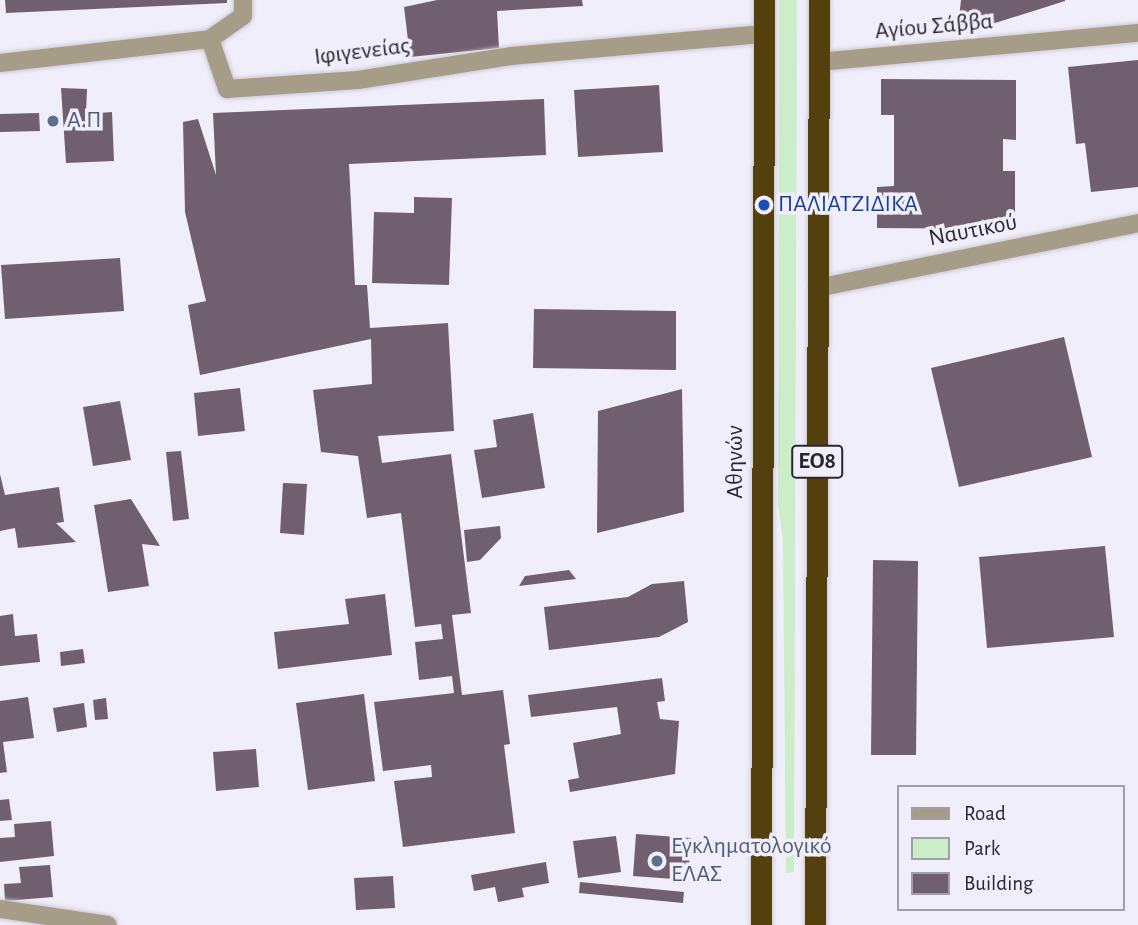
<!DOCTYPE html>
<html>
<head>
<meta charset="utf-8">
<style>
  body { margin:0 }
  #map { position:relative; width:1138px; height:925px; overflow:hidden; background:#f1eefc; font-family:"Alegreya Sans",sans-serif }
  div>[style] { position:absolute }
  .green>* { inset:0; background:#cbedca }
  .building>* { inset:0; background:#705f6e }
  .roads { filter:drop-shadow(0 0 2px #cdcad7) drop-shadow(0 0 2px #cdcad7) }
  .minor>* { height:18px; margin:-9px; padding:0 9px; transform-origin:9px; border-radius:9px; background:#a69d88 }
  .highway>* { height:21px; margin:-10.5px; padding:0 10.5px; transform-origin:10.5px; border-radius:10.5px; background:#53400c }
  .dots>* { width:19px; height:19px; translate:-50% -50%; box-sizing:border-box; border:4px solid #f1eefc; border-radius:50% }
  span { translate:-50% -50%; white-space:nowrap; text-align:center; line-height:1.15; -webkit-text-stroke:7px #f1eefc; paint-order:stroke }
  .shield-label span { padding:2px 5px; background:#f1eefc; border:2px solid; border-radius:5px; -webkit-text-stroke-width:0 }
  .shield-label { font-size:23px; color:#28262e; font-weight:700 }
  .street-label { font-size:24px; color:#28262e }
  .service-label { font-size:24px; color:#4e5e75 }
  .left { translate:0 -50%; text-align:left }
  .transit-label { font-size:24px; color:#164399 }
  .legend { position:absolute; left:897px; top:785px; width:228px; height:126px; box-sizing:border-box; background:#f1eefc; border:2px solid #a19eaa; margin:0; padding:9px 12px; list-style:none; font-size:21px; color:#28262e }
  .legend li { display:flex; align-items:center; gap:14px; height:35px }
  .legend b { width:35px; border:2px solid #a19eaa }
</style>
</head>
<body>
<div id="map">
  <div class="green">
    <i style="clip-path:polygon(779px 0,797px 0,794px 861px,794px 872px,786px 873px,783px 541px,778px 504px)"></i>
  </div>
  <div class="building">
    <i style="clip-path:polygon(5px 0,227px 0,227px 3px,6px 13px)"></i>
    <i style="clip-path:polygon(437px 0,582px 0,583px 6px,497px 11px,499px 48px,410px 57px,404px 7px)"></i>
    <i style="clip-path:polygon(961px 0,1065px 0,1065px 1px,957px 35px)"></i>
    <i style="clip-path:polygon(1138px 60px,1138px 187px,1091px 192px,1085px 143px,1076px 144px,1068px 67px)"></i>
    <i style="clip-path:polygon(881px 79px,1016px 80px,1016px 140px,1003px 139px,1003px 171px,1015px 171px,1015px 229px,877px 228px,877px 187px,894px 186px,894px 115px,881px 115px)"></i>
    <i style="clip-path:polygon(659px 85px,663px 152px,578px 157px,574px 90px)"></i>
    <i style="clip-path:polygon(61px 88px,87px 89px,86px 114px,112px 112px,114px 161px,66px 163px)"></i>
    <i style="clip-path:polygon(544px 99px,546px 155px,349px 164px,355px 285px,367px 285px,370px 328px,448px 323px,454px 431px,378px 436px,382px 463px,451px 454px,471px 613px,452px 615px,462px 695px,503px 690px,510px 744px,504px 745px,515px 833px,403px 847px,394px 781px,432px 777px,431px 765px,383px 771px,374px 702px,454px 693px,452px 676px,419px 680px,415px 642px,443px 639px,441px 624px,415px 627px,401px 513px,367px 518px,358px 456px,321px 452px,313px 390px,372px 384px,371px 339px,200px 375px,188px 305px,206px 301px,185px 212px,183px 122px,198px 119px,216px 175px,213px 113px)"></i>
    <i style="clip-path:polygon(39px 113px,40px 131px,0 132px,0 114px)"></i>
    <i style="clip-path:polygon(414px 197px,452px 198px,449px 285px,372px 283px,374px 212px,414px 213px)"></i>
    <i style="clip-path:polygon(120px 258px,124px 311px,5px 319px,1px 265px)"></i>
    <i style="clip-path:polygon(534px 309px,676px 311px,676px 370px,533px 368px)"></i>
    <i style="clip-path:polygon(1064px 337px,1092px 457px,959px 487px,931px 368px)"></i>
    <i style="clip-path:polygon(240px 388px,245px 431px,198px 436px,194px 393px)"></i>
    <i style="clip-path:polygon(682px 389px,684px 512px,597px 533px,598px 411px)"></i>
    <i style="clip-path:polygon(120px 401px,131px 460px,93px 466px,83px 407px)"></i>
    <i style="clip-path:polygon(533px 413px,545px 488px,482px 498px,474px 450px,497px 447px,493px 420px)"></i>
    <i style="clip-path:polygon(181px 451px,189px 519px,173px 521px,166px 452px)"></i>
    <i style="clip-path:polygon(0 474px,5px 495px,59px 487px,64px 522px,56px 523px,76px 542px,18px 548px,15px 528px,0 531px)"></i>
    <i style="clip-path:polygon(283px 483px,307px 484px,304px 535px,280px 533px)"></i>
    <i style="clip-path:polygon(131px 499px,160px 546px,142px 544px,149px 586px,108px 592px,94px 505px)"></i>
    <i style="clip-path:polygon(500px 526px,501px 538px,480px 560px,467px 562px,464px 530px)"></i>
    <i style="clip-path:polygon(1105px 546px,1114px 637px,987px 648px,979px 557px)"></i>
    <i style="clip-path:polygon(873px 560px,918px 561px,916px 755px,871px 755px)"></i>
    <i style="clip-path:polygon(569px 570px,576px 579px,519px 586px,525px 576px)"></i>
    <i style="clip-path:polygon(684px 581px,688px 622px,659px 637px,549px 650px,544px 607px,628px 597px,652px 584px)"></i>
    <i style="clip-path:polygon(385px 594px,392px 655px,278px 669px,274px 632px,349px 624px,345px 599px)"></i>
    <i style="clip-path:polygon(13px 614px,15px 636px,37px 634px,40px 662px,0 666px,0 616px)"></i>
    <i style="clip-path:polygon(83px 649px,85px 663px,61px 666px,60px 652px)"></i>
    <i style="clip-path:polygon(662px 678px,665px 701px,657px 702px,660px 719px,679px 721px,675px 774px,570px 792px,568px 780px,579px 778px,573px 743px,621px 734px,617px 707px,531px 717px,528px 695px)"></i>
    <i style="clip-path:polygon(364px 694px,375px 781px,308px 790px,296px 703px)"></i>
    <i style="clip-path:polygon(28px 697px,34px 738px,3px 742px,7px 772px,0 773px,0 701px)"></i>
    <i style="clip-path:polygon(106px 698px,108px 719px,95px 720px,93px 700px)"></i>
    <i style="clip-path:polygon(84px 703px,87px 727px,57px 732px,53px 708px)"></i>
    <i style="clip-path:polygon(256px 749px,259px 787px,216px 791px,213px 752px)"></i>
    <i style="clip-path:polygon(9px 799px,12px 820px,0 821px,0 800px)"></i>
    <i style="clip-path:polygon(51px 821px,54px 856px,0 862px,0 838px,15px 837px,14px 824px)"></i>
    <i style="clip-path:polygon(636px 834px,691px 838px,688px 880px,633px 876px)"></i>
    <i style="clip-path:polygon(616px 836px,621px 872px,578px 878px,573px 841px)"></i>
    <i style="clip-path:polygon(546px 862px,549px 883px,522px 888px,524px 897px,498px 902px,495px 887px,474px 891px,471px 875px)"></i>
    <i style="clip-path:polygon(50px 865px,53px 897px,5px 901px,4px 884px,21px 883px,19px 867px)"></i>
    <i style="clip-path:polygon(393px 876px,395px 908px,356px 910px,354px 878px)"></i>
    <i style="clip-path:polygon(580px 882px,684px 892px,683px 903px,579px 893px)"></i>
  </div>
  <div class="roads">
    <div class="minor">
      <i style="left:210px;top:39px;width:40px;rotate:-34.9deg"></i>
      <i style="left:243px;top:16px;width:16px;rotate:-90deg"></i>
      <i style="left:818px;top:62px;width:321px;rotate:-5.2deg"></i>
      <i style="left:0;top:63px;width:211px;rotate:-6.5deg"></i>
      <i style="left:210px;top:39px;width:53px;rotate:71.2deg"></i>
      <i style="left:227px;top:89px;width:131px;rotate:-3.9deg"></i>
      <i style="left:358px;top:80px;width:155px;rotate:-8.9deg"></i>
      <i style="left:511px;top:56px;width:254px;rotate:-5deg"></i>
      <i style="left:817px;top:288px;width:328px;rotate:-11.4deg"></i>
      <i style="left:0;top:909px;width:109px;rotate:8.4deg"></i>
    </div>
    <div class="highway">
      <i style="left:761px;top:925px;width:925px;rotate:-89.81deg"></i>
      <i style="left:815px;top:925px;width:925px;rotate:-89.75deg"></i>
    </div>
  </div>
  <div class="dots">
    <i style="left:53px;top:121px;background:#5c6f8a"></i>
    <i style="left:764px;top:205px;background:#1a4fb4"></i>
    <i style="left:657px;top:861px;background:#5c6f8a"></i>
  </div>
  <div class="shield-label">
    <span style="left:817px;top:462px">ΕΟ8</span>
  </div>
  <div class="street-label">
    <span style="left:934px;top:27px;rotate:-5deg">Αγίου Σάββα</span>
    <span style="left:362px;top:52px;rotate:-7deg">Ιφιγενείας</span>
    <span style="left:973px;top:231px;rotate:-11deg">Ναυτικού</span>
    <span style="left:736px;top:462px;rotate:-90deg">Αθηνών</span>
  </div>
  <div class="service-label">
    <span class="left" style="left:67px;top:121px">Α.Π</span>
    <span class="left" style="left:671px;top:861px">Εγκληματολογικό<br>ΕΛΑΣ</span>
  </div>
  <div class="transit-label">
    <span class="left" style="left:778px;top:205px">ΠΑΛΙΑΤΖΙΔΙΚΑ</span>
  </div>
  <ul class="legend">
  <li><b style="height:9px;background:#a69d88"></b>Road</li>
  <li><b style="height:19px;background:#cbedca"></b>Park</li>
  <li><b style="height:19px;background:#705f6e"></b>Building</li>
  </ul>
</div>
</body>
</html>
